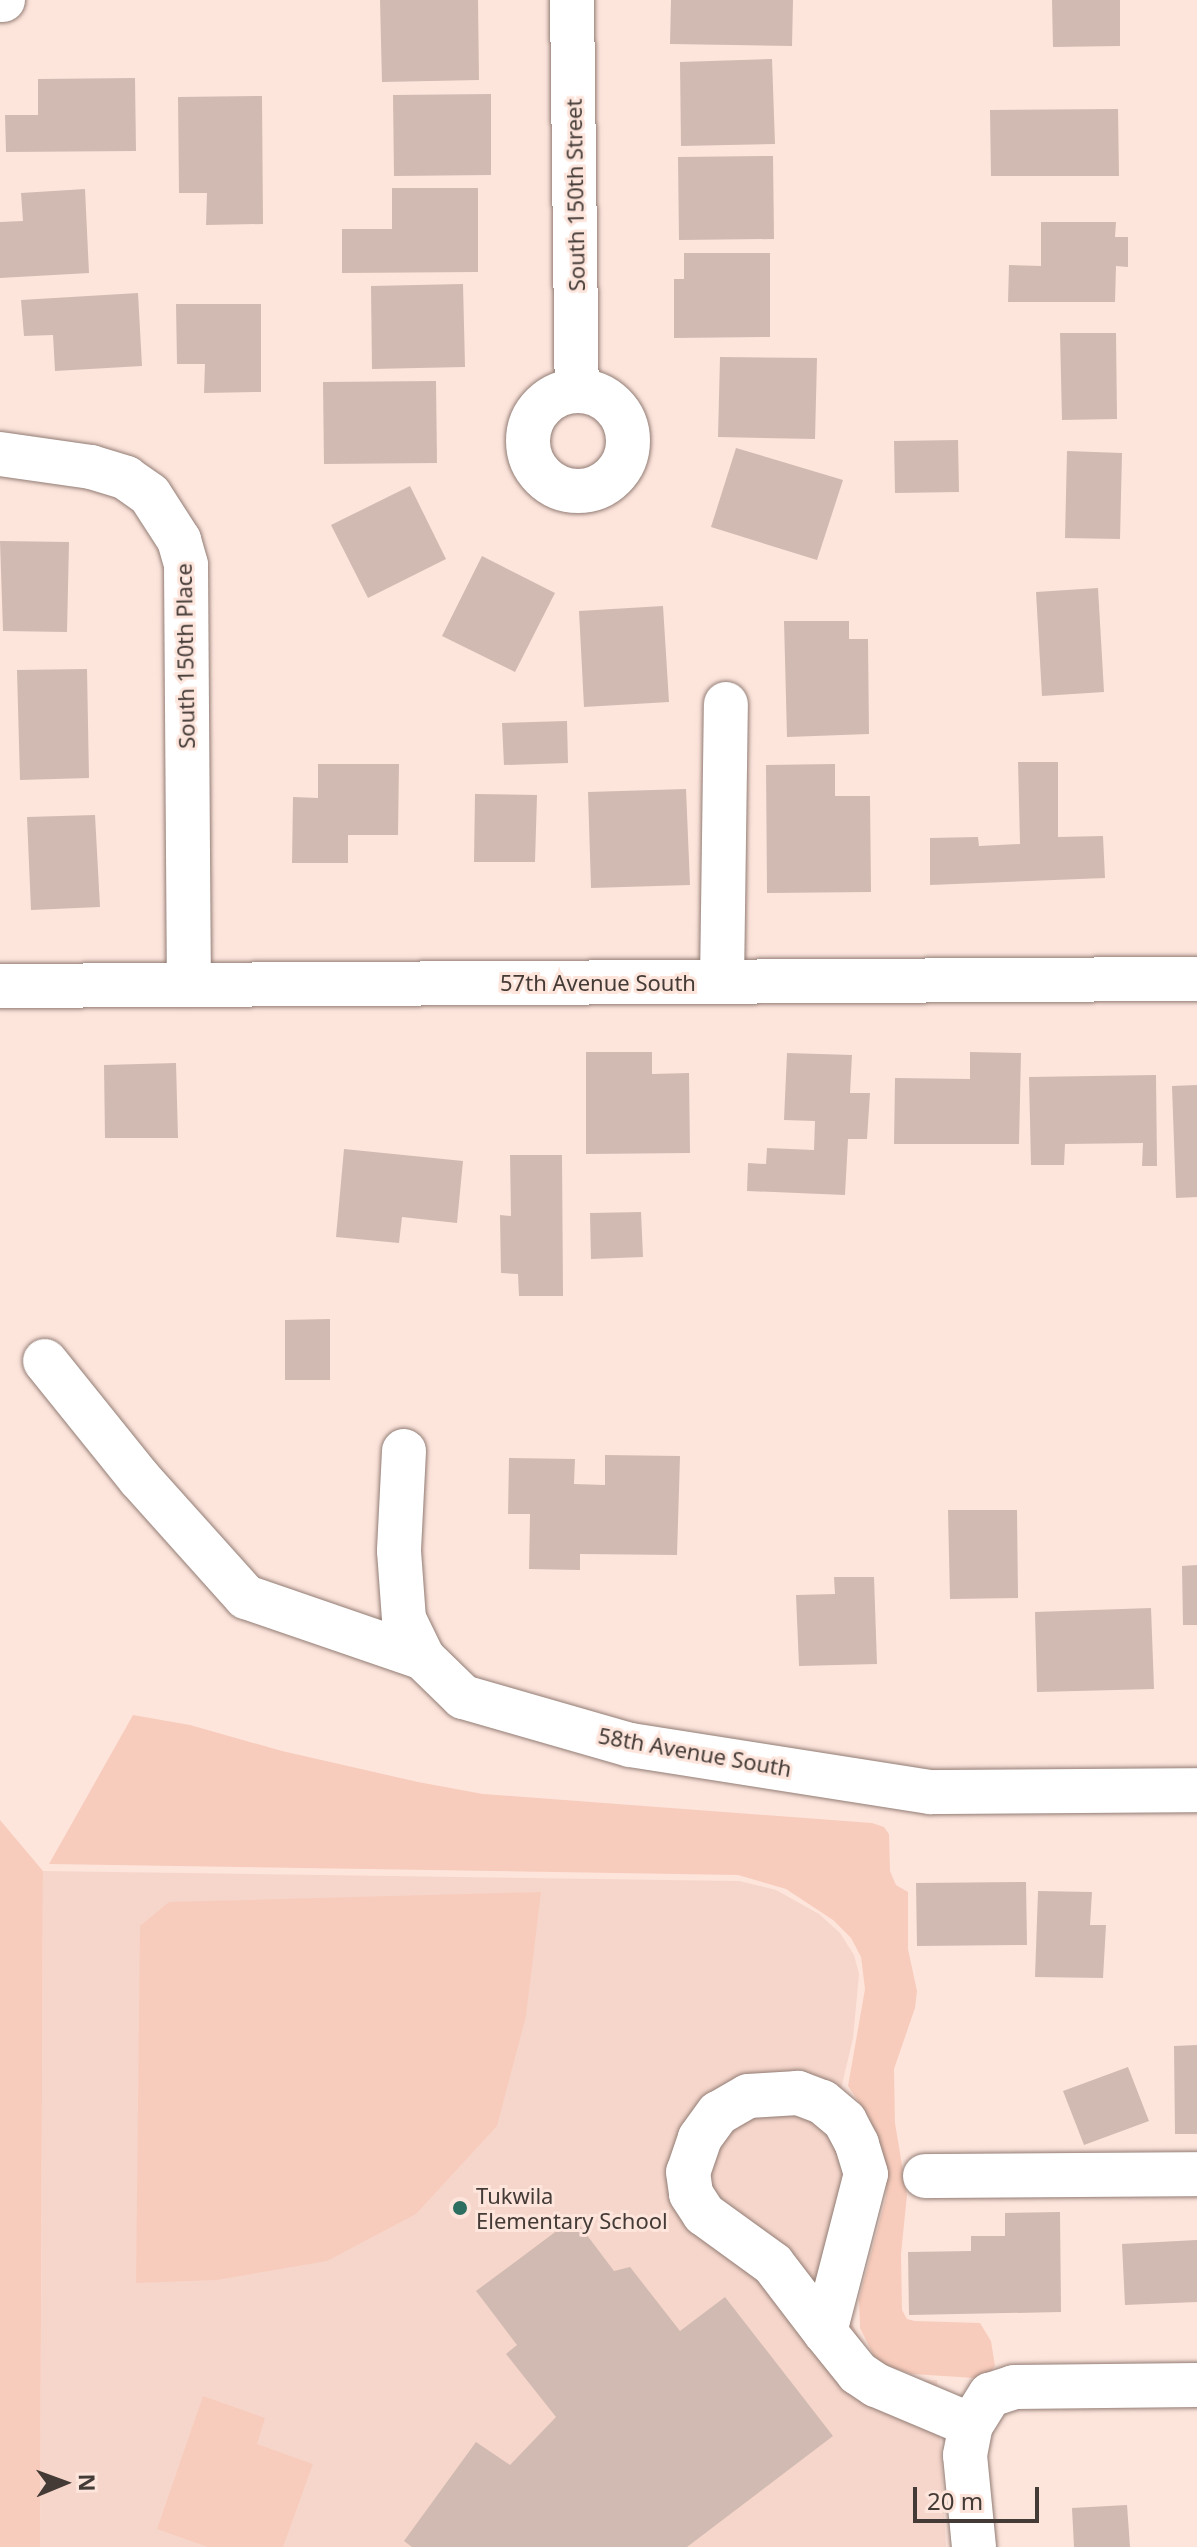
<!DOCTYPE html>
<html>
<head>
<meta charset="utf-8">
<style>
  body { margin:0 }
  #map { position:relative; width:1197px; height:2547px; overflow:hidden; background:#fde5dc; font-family:"Noto Sans",sans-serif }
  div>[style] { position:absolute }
  .built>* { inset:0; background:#f6d6cb }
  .green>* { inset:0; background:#f8ccbc }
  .building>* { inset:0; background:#d1bab2 }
  .roads { filter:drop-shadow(0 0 2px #917c74) drop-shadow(0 0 2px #917c74) }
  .minor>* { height:44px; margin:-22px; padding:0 22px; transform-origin:22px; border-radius:22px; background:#fff }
  .minor>.ring { margin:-22px; padding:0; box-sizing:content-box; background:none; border:44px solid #fff; border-radius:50% }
  .dots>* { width:22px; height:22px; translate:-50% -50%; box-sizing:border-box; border:4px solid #fde5dc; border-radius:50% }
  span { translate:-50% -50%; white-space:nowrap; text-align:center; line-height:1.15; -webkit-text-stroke:6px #fde5dc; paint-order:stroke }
  .street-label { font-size:22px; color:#443b37 }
  .poi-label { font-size:22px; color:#443b37 }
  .left { translate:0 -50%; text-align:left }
  .north { position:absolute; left:24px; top:2443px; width:80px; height:80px; -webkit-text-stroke:6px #fde5dc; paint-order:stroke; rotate:89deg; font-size:22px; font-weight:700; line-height:32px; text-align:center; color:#443b37 }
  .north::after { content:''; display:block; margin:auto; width:28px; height:36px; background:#443b37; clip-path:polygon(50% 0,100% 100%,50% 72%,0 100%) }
  .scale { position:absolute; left:913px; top:2487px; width:126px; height:36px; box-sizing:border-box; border:4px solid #443b37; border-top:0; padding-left:10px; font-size:24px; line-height:28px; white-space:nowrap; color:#443b37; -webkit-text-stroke:6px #fde5dc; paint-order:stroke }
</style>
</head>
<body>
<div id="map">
  <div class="built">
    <i style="clip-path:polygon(43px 1871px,739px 1881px,776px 1890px,819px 1914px,840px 1933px,854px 1955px,859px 1974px,853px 2038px,841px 2089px,852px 2323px,873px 2366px,913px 2381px,937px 2380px,946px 2547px,40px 2547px)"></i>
  </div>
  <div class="green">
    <i style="clip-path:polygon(133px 1715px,190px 1725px,282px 1751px,418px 1782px,483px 1794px,872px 1823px,884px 1827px,889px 1834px,890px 1871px,896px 1885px,908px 1892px,908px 1949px,917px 1991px,915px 2008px,894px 2069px,895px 2123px,907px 2195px,901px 2254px,902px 2310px,907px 2319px,915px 2321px,980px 2323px,991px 2341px,995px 2366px,988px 2375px,974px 2378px,912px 2374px,884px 2365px,874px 2356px,860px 2328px,859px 2299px,886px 2197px,887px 2175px,869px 2117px,848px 2086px,865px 1989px,861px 1957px,851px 1938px,833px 1920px,786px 1889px,738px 1875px,49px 1864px)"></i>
    <i style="clip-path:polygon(0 1820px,43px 1871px,40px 2547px,0 2547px)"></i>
    <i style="clip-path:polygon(541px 1892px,526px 2016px,497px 2126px,416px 2214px,327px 2261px,217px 2280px,136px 2283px,140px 1926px,169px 1902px)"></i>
    <i style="clip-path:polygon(203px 2396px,265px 2418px,257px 2444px,313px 2464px,283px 2547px,208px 2547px,157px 2529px)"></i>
  </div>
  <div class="building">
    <i style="clip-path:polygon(380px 0,478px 0,479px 80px,382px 82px)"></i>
    <i style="clip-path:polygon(671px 0,793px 0,792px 46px,670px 44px)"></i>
    <i style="clip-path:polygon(1052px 0,1120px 0,1120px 46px,1053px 47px)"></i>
    <i style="clip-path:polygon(772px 59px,775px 144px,681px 146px,680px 62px)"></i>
    <i style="clip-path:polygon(135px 78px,136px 151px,6px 152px,5px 115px,38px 115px,38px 79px)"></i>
    <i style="clip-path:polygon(491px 94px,491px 175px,394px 176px,393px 95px)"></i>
    <i style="clip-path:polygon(262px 96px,263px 224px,206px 225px,207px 193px,179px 193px,178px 97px)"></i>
    <i style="clip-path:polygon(1118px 109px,1119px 176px,991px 176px,990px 110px)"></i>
    <i style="clip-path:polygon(773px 156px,774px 239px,679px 240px,678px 157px)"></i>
    <i style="clip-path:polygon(392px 188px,478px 188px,478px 272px,342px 273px,342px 229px,392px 229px)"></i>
    <i style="clip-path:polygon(85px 189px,89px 273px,0 278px,0 222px,23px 221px,21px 193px)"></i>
    <i style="clip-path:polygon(1041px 222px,1116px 222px,1115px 237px,1128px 237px,1128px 267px,1116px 266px,1115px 302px,1008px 302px,1009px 265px,1041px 266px)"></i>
    <i style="clip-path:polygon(684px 253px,770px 253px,770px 337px,674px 338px,674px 279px,684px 279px)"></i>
    <i style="clip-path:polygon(463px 284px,465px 367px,372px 369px,371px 286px)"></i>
    <i style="clip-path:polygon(138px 293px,142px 366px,55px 371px,53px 335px,24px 336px,21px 300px)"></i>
    <i style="clip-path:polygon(176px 304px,261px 304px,261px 392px,204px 393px,205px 364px,177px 364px)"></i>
    <i style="clip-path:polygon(1060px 333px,1116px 333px,1117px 419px,1062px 420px)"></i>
    <i style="clip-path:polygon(720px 357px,817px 358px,815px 439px,718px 437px)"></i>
    <i style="clip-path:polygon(436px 381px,437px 463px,324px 464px,323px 382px)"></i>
    <i style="clip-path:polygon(958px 440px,959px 492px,895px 493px,894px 441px)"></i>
    <i style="clip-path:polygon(736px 448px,843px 480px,817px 560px,711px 527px)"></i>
    <i style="clip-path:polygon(1067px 451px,1122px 453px,1120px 539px,1065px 538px)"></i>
    <i style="clip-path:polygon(410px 486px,446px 559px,368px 598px,331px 525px)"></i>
    <i style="clip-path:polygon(0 541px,69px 542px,67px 632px,3px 631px)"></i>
    <i style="clip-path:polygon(482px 556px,555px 593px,515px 672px,442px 636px)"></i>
    <i style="clip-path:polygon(1098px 588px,1104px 692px,1042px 696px,1036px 592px)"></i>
    <i style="clip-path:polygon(663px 606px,669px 702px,584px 707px,579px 611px)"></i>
    <i style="clip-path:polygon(784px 621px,849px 621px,849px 639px,868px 639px,869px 734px,787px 737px)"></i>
    <i style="clip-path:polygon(87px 669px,89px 778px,20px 780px,17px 670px)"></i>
    <i style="clip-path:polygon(567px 721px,568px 763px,504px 765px,502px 723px)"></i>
    <i style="clip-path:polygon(1018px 762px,1058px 762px,1058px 837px,1103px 836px,1105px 878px,930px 885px,930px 838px,978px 837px,979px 846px,1020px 844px)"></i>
    <i style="clip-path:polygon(318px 764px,399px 764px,398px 835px,348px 835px,348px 863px,292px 863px,293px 797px,318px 798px)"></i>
    <i style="clip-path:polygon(835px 764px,835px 796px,870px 796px,871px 892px,767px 893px,766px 765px)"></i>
    <i style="clip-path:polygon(686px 789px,690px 885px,591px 888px,588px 792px)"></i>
    <i style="clip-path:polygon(475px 794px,537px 795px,535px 862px,474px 862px)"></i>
    <i style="clip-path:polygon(95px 815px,100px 907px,31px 910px,27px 817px)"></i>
    <i style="clip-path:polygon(586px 1052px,652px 1052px,652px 1074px,689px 1073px,690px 1153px,586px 1154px)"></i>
    <i style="clip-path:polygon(970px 1052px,1021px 1053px,1019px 1144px,894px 1144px,895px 1078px,970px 1079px)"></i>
    <i style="clip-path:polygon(787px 1053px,852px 1055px,850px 1093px,870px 1093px,867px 1139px,848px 1139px,845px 1195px,747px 1191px,748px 1163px,766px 1164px,767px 1148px,814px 1150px,815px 1121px,784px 1120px)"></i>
    <i style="clip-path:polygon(176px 1063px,178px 1138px,105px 1138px,104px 1065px)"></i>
    <i style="clip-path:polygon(1156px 1075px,1157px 1166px,1142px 1166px,1143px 1143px,1065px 1144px,1064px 1165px,1031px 1165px,1029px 1077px)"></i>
    <i style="clip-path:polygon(1197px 1085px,1197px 1197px,1176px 1198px,1172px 1086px)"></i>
    <i style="clip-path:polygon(344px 1149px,463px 1161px,457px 1223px,402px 1217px,399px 1243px,336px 1237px)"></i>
    <i style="clip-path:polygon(510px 1155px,562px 1155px,563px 1296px,519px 1296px,518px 1274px,501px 1273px,500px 1215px,511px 1216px)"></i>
    <i style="clip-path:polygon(641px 1212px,643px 1257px,591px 1259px,590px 1213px)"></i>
    <i style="clip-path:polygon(330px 1319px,330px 1380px,285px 1380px,285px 1320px)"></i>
    <i style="clip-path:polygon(605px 1455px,680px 1456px,677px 1555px,580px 1554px,580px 1570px,529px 1569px,530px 1514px,508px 1514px,509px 1458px,575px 1459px,574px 1484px,605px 1485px)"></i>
    <i style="clip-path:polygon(948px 1510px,1017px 1510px,1018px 1598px,950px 1599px)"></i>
    <i style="clip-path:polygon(1197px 1565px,1197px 1625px,1183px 1625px,1182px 1566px)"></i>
    <i style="clip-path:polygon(834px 1577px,874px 1577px,877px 1664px,799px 1666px,796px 1595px,835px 1594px)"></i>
    <i style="clip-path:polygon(1151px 1608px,1154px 1689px,1037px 1692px,1035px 1612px)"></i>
    <i style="clip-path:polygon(1026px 1882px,1027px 1945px,917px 1946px,916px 1883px)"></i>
    <i style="clip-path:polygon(1038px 1891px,1092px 1892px,1090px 1925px,1106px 1925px,1103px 1978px,1035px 1977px)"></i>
    <i style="clip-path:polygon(1197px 2045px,1197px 2134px,1175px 2134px,1174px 2046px)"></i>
    <i style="clip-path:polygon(1128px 2067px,1149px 2121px,1084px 2145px,1063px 2091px)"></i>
    <i style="clip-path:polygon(1060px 2212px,1061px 2312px,909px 2315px,908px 2252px,971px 2251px,971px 2236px,1005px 2236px,1005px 2213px)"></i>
    <i style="clip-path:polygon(574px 2218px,614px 2271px,630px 2267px,680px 2331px,725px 2297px,833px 2436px,687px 2547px,412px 2547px,404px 2541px,476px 2442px,510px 2465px,556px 2417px,506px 2354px,517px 2345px,476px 2291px)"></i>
    <i style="clip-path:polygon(1197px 2240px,1197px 2302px,1125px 2305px,1122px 2244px)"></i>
    <i style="clip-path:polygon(1127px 2505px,1130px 2547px,1074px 2547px,1072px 2508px)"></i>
  </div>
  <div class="roads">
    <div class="minor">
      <i style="left:0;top:0;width:3px"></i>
      <i style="left:572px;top:0;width:391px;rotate:89.3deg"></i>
      <i class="ring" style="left:528px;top:391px;width:56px;height:56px"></i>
      <i style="left:0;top:454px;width:92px;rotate:8.1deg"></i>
      <i style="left:91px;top:467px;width:37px;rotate:17deg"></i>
      <i style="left:126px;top:478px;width:29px;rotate:35deg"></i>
      <i style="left:150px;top:495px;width:54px;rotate:57.2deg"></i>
      <i style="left:179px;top:540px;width:26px;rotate:74deg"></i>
      <i style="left:186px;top:565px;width:420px;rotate:89.6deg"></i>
      <i style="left:722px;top:982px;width:278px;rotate:-89.2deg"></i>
      <i style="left:0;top:986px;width:1197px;rotate:-0.34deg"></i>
      <i style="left:45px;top:1361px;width:151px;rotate:51.2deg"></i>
      <i style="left:140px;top:1479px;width:159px;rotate:48.1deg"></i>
      <i style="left:246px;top:1597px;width:187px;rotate:19deg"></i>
      <i style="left:404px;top:1451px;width:100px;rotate:92.9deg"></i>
      <i style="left:399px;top:1551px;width:68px;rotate:85.8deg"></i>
      <i style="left:404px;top:1619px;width:43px;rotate:64deg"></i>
      <i style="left:423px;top:1658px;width:56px;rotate:44.3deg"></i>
      <i style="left:463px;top:1697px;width:174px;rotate:16deg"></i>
      <i style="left:630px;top:1745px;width:304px;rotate:8.9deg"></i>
      <i style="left:930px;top:1792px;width:267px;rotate:-0.4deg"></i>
      <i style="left:925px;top:2176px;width:272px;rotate:-0.4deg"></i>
      <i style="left:825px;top:2332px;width:163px;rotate:-75.5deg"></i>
      <i style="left:866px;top:2174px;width:31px;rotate:-107deg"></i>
      <i style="left:857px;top:2144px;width:26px;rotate:-118deg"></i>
      <i style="left:845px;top:2121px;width:30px;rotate:-140deg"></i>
      <i style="left:822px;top:2102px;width:26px;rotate:-159deg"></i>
      <i style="left:798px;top:2093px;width:50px;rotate:176.6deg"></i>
      <i style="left:748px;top:2096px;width:34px;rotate:150deg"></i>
      <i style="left:718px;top:2113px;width:31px;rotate:126deg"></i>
      <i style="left:700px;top:2138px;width:36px;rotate:109deg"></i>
      <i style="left:688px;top:2172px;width:22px;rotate:82deg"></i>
      <i style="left:691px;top:2194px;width:24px;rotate:57deg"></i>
      <i style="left:704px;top:2214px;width:85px;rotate:35.9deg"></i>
      <i style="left:773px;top:2264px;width:86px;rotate:52.6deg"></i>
      <i style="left:825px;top:2332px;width:53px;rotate:51.2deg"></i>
      <i style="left:858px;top:2373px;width:22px;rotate:34deg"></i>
      <i style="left:876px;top:2385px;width:103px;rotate:22.8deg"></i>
      <i style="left:974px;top:2547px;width:92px;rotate:-95.6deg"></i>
      <i style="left:965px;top:2455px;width:31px;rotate:-79deg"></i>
      <i style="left:971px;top:2425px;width:36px;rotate:-58deg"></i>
      <i style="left:990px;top:2395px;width:25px;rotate:-18deg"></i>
      <i style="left:1014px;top:2387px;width:183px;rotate:-0.6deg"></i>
    </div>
  </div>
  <div class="dots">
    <i style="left:460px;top:2208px;background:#2c6f60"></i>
  </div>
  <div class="street-label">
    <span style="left:575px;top:195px;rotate:-91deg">South 150th Street</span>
    <span style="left:185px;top:656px;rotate:-91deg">South 150th Place</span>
    <span style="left:598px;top:983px">57th Avenue South</span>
    <span style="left:695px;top:1752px;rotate:10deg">58th Avenue South</span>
  </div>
  <div class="poi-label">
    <span class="left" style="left:476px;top:2208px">Tukwila<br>Elementary School</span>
  </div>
  <div class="north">N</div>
  <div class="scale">20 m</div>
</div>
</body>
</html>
